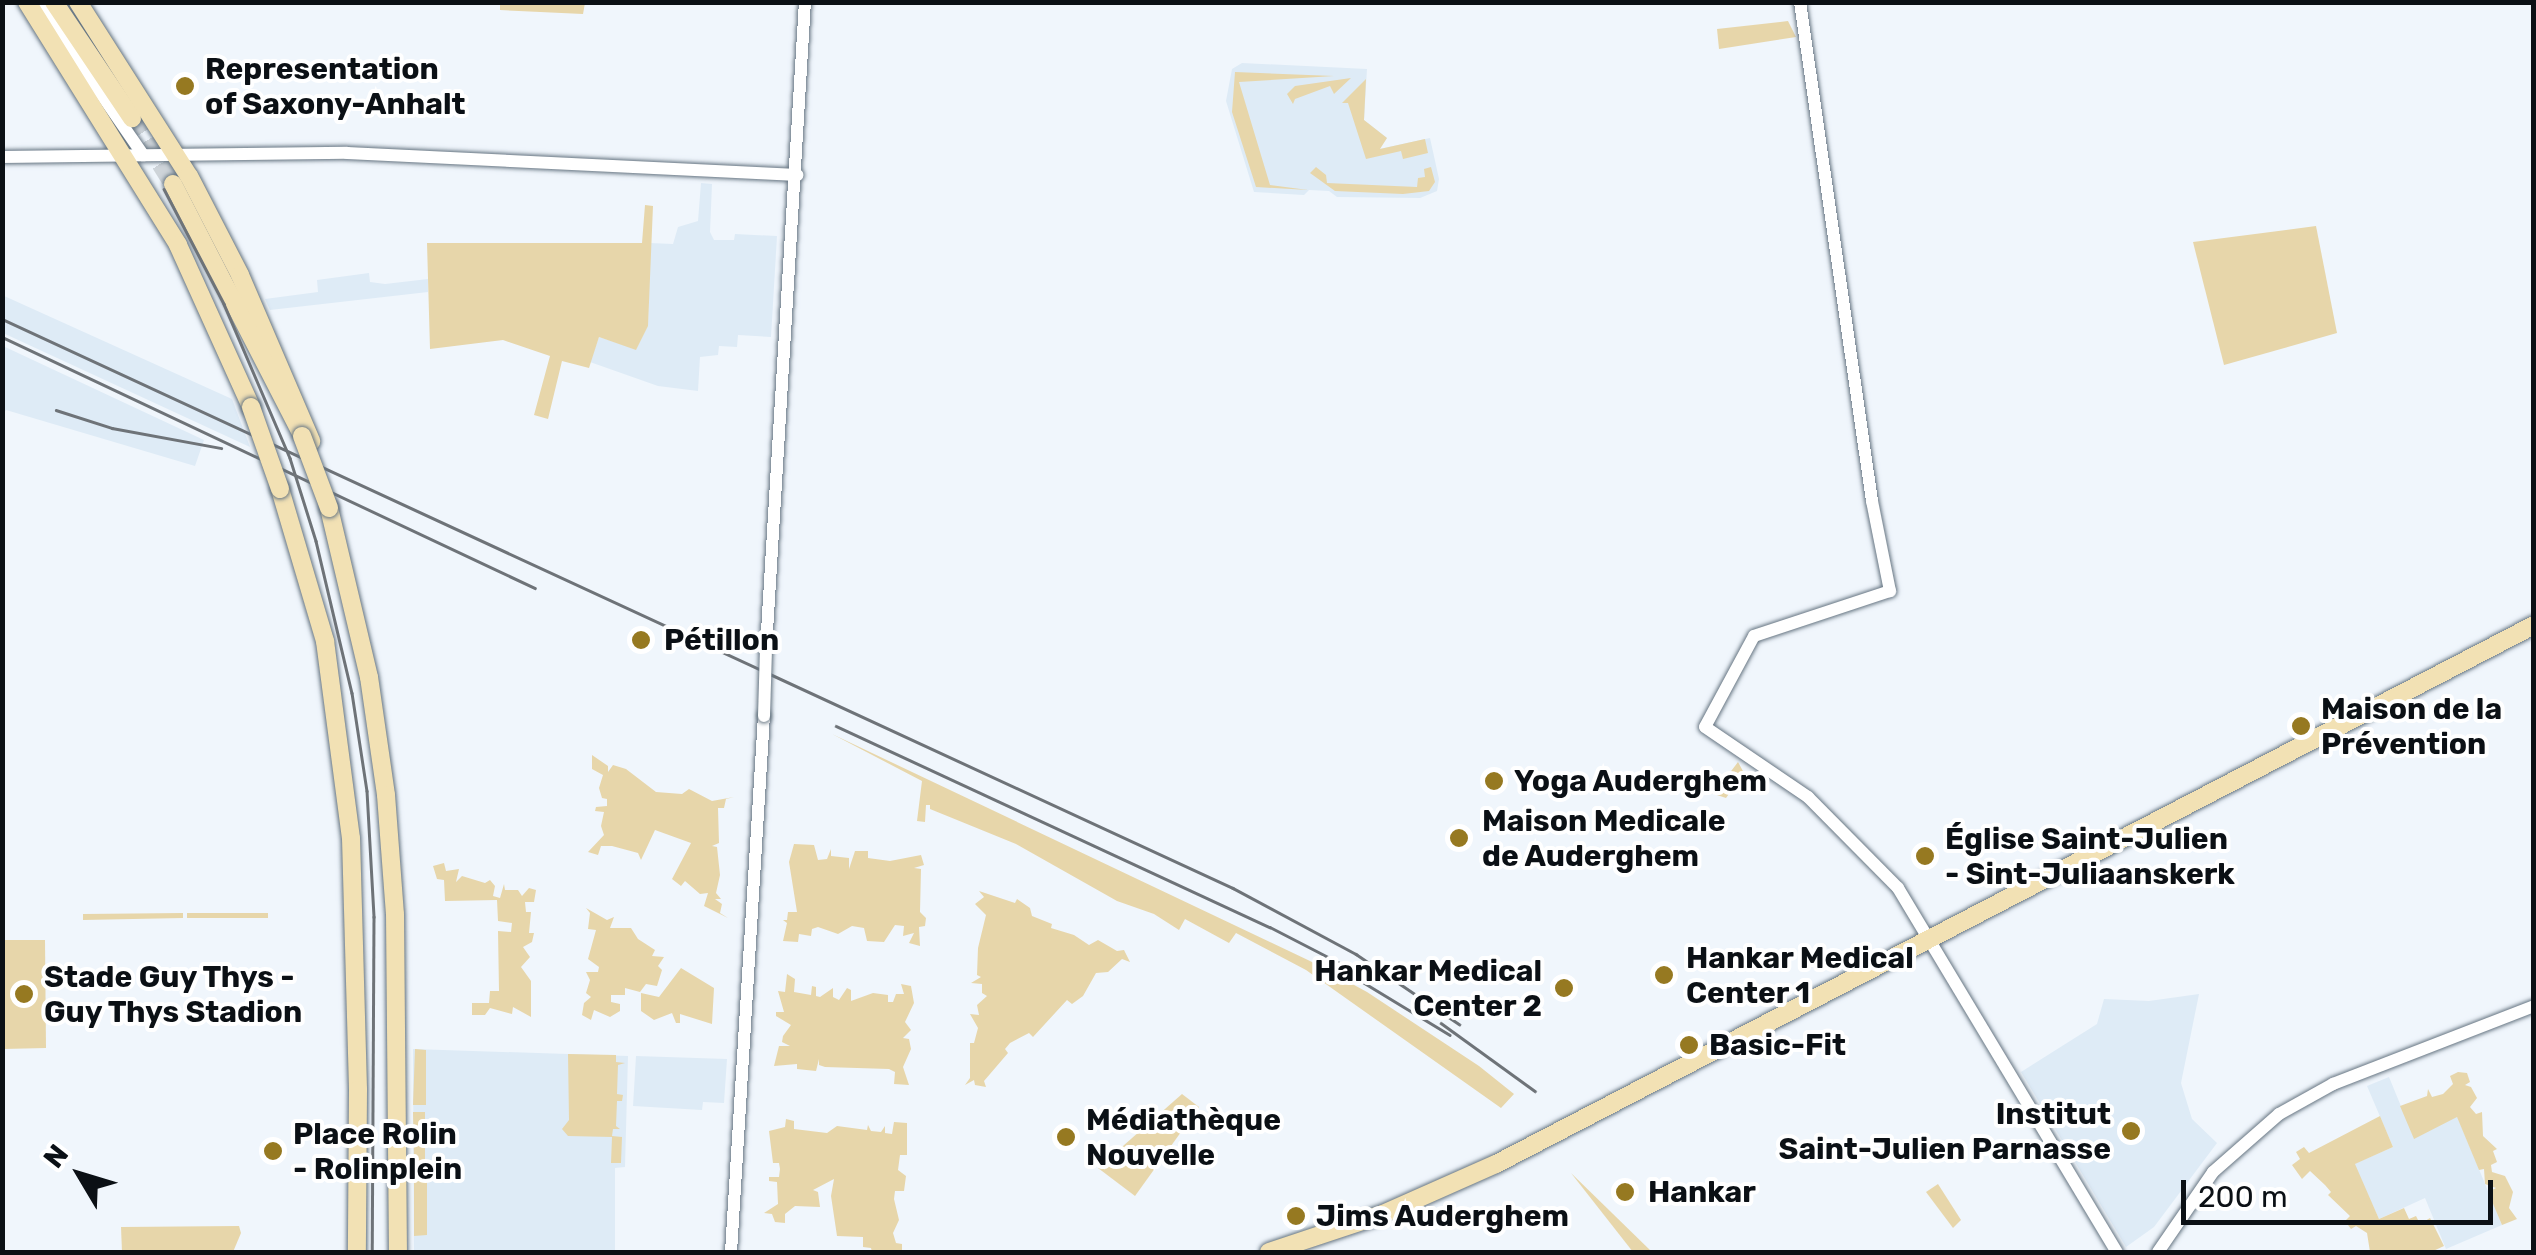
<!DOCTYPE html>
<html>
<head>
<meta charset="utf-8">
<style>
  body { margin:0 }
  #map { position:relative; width:2536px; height:1255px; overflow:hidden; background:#f0f6fc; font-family:Rubik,sans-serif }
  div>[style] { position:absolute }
  .built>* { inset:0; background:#deebf6 }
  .green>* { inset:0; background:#e7d6aa }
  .major-tunnel>* { height:18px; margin-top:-9px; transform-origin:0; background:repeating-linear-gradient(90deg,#ced4d9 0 18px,transparent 0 27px) }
  .roads { filter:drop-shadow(0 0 2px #667582) drop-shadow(0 0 2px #667582) }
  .minor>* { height:12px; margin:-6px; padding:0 6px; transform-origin:6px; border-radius:6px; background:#fff }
  .major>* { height:18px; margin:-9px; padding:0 9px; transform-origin:9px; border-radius:9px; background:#f2e1b4 }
  .tram>* { height:2.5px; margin:-1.25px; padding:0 1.25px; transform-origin:1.25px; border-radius:1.25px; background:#6e7378 }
  .rail>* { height:2.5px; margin:-1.25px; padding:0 1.25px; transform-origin:1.25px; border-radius:1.25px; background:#6e7378 }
  .bridges { filter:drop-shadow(0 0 2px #667582) drop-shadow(0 0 2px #667582) }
  .minor-bridge>* { height:12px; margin:-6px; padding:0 6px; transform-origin:6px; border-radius:6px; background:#fff }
  .major-bridge>* { height:18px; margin:-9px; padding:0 9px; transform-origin:9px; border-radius:9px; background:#f2e1b4 }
  .dots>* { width:28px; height:28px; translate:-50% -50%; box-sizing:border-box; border:5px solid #fff; border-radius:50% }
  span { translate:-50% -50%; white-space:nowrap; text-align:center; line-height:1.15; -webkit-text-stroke:8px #fff; paint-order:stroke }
  .poi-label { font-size:30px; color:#0b1015; font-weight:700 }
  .left { translate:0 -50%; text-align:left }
  .right { translate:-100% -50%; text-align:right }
  .frame { position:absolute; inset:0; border:5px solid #0b1015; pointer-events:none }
  .north { position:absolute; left:30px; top:1125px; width:100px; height:100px; -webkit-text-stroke:8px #fff; paint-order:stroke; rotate:308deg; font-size:28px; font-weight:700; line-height:40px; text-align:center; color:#0b1015 }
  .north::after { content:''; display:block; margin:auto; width:35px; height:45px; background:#0b1015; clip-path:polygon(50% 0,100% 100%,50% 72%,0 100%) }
  .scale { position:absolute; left:2181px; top:1180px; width:312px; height:45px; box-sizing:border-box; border:5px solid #0b1015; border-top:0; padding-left:12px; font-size:30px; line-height:35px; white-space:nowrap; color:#0b1015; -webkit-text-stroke:8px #fff; paint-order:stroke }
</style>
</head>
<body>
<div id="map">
  <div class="built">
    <i style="clip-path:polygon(1242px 63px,1367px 69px,1364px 120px,1387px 138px,1379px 149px,1430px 138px,1439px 179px,1437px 191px,1420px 198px,1337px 197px,1329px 191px,1309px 190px,1304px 195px,1254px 192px,1226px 101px,1232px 69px)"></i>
    <i style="clip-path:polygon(701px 183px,712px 184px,710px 232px,714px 240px,734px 240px,735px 234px,777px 236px,771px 337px,738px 335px,737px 347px,719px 346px,718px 355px,700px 357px,698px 391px,658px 386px,590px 362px,599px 337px,636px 349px,648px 325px,650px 243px,673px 244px,678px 227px,698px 221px)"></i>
    <i style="clip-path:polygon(369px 273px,370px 282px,385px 284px,428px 279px,428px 292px,270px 310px,265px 299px,318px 292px,317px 280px)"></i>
    <i style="clip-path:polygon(2px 295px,232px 399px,250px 447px,3px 333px)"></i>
    <i style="clip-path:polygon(3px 346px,204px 440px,195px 466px,6px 410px,3px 414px)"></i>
    <i style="clip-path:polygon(2199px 994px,2181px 1083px,2192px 1119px,2217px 1143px,2154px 1227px,2126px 1247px,2021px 1072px,2097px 1024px,2104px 999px,2149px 1001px)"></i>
    <i style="clip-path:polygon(413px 1049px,628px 1056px,625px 1167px,615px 1168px,615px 1252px,414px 1252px)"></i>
    <i style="clip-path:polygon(636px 1056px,727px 1059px,724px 1103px,703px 1102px,702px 1110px,633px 1106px)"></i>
    <i style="clip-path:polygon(2389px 1077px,2414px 1138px,2457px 1116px,2502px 1225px,2446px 1249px,2425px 1198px,2379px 1219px,2354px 1164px,2393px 1147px,2367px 1086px)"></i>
  </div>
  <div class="green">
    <i style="clip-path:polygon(500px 3px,500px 2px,585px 3px,583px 14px,500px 10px)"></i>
    <i style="clip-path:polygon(1788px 21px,1796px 37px,1719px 49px,1717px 29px)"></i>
    <i style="clip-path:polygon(1235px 72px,1334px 76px,1239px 82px,1270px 185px,1308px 190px,1256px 187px,1232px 112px)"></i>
    <i style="clip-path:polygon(1351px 78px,1334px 94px,1330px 86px,1295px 99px,1293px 104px,1287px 94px,1295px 86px)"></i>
    <i style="clip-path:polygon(1366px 79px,1364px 120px,1387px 138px,1380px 149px,1425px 139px,1428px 153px,1403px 159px,1401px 151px,1366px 159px,1348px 103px,1342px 103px)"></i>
    <i style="clip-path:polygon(1316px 167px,1326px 175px,1327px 183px,1417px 187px,1418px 178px,1425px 177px,1424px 169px,1431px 167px,1435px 182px,1429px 191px,1403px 194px,1335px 191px,1310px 173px)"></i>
    <i style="clip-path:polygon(645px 205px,653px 206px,648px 326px,636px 350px,599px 337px,589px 368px,562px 361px,548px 419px,534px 415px,550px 356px,503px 340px,430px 349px,427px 243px,642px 243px)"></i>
    <i style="clip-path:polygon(2316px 226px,2337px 333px,2224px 365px,2193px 242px)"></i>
    <i style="clip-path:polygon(832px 734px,1310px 961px,1367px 992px,1479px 1066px,1514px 1094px,1501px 1108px,1306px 970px,1236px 933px,1229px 943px,1185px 919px,1179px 930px,1154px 914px,1117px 901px,1016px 844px,930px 809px,930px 805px,926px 805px,925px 822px,917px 821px,922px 781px)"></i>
    <i style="clip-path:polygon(592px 755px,608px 766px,608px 772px,613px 765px,626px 769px,656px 792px,682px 794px,689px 789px,712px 801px,734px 797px,726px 799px,724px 808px,718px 808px,719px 843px,712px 846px,717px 847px,720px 875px,716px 893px,721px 899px,715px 899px,722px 904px,720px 913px,728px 918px,704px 906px,708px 893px,700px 894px,685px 881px,681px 886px,672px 879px,691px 843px,655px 830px,641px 860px,638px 853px,612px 846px,601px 846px,598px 855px,588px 852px,604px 835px,601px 826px,604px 812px,595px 811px,596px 807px,607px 806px,607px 799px,602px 798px,599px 788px,603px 775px,592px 769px)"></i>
    <i style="clip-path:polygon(1738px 762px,1744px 773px,1726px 798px,1708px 792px,1689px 794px,1700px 776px,1719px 787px)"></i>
    <i style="clip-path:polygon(794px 844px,814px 845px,818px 860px,827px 859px,831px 849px,831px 856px,849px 858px,849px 869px,855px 851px,868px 851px,868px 858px,890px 861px,921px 855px,924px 865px,914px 868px,921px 869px,920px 912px,926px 918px,925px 926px,919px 927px,920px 946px,909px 943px,914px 933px,903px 936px,904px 926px,895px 925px,884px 942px,867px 941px,864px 928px,852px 926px,838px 934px,818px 927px,812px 929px,811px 936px,799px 934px,798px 942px,783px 941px,787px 923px,783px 920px,787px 920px,788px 912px,797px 912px,789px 862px)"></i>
    <i style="clip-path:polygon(444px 863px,446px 871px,459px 869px,456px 882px,462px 876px,485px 883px,490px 880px,495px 886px,493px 896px,500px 898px,504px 884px,505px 890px,518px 890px,522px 896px,529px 888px,536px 890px,534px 902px,525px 902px,526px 912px,531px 912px,529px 933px,534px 933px,532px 942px,523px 947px,530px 957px,521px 967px,531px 981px,531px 1017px,513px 1007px,512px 1014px,490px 1008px,485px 1015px,472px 1015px,472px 1003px,489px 1003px,490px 991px,499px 991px,498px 931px,511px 932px,512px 923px,498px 921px,497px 900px,445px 901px,444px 880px,437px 879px,433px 866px)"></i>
    <i style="clip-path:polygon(979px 891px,1015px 903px,1017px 899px,1030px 908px,1032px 916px,1052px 924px,1051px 928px,1074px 935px,1089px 945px,1098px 940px,1117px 951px,1124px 950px,1130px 962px,1122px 959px,1108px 972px,1096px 973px,1083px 996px,1072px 1004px,1067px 1000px,1033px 1037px,1029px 1033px,1010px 1043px,1005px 1049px,1008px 1053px,984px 1081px,986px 1087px,975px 1085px,974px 1080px,965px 1085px,970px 1078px,970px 1043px,974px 1043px,978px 1028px,970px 1014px,979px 1015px,977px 1005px,987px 996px,982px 993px,982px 984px,971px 983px,981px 977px,977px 975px,978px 948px,986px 915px,975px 904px,984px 897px)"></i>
    <i style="clip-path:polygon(586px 908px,607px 920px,614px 917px,610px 928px,631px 928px,638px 939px,655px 950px,652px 956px,664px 957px,658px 966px,662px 970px,657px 986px,646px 984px,640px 992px,625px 988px,625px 995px,611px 995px,611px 1002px,620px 1004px,620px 1011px,610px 1017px,594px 1010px,591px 1020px,582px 1015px,584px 1003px,591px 997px,586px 993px,590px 980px,586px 972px,598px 972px,599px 967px,588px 959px,596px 930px,588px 929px,590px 913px)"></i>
    <i style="clip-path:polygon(183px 913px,183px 918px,83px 920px,83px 914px)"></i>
    <i style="clip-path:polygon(187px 913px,268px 913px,268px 918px,187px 918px)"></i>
    <i style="clip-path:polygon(3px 940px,45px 940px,46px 1048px,3px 1049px)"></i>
    <i style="clip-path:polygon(681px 968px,714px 988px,712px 1024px,680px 1014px,680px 1023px,676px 1023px,672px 1013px,654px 1020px,641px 1011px,641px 993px,659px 997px)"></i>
    <i style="clip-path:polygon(787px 974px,795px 979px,794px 992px,811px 995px,812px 986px,816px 987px,816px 996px,820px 997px,833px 988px,833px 997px,839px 1000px,847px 988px,851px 990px,851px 1001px,873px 993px,888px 995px,888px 1002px,893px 1002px,896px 994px,904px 994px,901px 984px,911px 986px,914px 1003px,905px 1022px,911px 1030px,903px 1038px,909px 1039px,911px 1049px,903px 1067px,909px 1085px,894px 1084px,895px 1072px,889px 1069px,825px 1067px,819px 1065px,819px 1059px,816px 1071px,797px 1069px,797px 1064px,774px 1066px,779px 1046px,790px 1046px,782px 1042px,783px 1036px,791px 1025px,776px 1016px,776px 1012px,784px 1012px,778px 991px,785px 992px)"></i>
    <i style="clip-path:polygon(415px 1049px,426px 1050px,426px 1105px,413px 1105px)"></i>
    <i style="clip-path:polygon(568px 1054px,616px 1055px,616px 1062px,625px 1063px,618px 1065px,617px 1094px,623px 1095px,622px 1101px,617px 1101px,616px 1126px,620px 1129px,613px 1129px,612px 1136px,622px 1137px,621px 1163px,611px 1163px,612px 1137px,568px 1136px,562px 1129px,569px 1120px)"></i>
    <i style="clip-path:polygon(2458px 1072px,2467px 1073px,2470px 1082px,2465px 1085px,2471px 1087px,2477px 1098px,2470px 1107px,2476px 1114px,2482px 1112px,2483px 1136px,2497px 1149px,2493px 1151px,2497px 1162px,2491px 1165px,2492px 1172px,2505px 1176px,2513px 1192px,2509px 1208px,2517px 1219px,2502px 1225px,2488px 1192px,2496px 1188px,2485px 1184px,2484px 1169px,2479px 1170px,2457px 1117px,2414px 1139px,2400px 1106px,2427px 1096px,2428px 1089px,2432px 1097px,2443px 1094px,2453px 1084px,2450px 1076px)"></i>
    <i style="clip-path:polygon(1182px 1094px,1199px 1107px,1135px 1196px,1098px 1168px)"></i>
    <i style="clip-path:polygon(413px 1112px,425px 1112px,425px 1162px,414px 1161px)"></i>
    <i style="clip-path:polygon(2380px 1116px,2393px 1147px,2355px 1164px,2379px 1219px,2404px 1208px,2409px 1219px,2416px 1216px,2420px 1224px,2430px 1218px,2444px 1246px,2431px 1252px,2370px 1252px,2367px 1233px,2356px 1226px,2351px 1229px,2345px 1221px,2350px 1216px,2328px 1195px,2331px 1192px,2325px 1185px,2310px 1171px,2302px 1179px,2292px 1165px,2300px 1159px,2296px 1152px,2304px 1147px,2309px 1153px)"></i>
    <i style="clip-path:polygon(786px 1119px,794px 1121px,794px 1129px,827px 1133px,837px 1126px,867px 1130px,868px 1125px,871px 1131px,881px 1132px,885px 1126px,885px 1133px,892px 1134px,894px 1122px,907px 1123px,907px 1155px,900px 1155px,898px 1170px,906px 1176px,904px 1191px,895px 1191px,894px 1199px,899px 1220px,893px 1233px,896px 1243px,902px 1244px,902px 1252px,872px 1252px,871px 1248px,863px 1247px,863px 1237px,837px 1236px,831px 1196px,834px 1179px,813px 1190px,818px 1192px,820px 1207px,795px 1206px,785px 1214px,785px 1223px,775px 1222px,772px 1214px,764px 1213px,778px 1204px,777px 1182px,769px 1181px,769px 1177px,779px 1177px,780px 1169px,779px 1163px,773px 1163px,769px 1131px,785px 1127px)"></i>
    <i style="clip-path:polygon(1571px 1173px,1652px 1252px,1633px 1252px)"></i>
    <i style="clip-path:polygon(414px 1181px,427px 1181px,427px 1235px,414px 1236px)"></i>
    <i style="clip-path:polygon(1938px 1184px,1961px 1220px,1953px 1228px,1926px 1192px)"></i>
    <i style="clip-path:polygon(239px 1226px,241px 1233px,233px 1252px,122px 1252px,121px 1227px)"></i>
  </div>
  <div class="major-tunnel">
    <i style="left:132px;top:118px;width:78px;rotate:58.2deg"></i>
  </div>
  <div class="roads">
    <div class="minor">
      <i style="left:38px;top:2px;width:186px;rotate:55.5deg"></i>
      <i style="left:1800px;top:2px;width:504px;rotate:81.79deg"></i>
      <i style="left:1872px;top:501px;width:92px;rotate:78.7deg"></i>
      <i style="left:1890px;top:591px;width:143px;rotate:161.7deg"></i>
      <i style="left:1754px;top:636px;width:103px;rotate:118.3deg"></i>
      <i style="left:1705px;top:727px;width:125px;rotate:34.2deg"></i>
      <i style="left:1808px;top:797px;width:128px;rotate:45.3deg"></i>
      <i style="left:1898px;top:888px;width:425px;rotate:59deg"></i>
      <i style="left:2px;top:157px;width:345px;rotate:-0.7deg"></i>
      <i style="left:347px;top:153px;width:451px;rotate:2.8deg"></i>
      <i style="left:766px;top:648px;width:647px;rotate:-86.55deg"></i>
      <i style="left:731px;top:1252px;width:537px;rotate:-86.48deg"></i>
      <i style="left:2158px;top:1252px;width:97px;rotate:-55.5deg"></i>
      <i style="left:2213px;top:1172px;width:88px;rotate:-41.3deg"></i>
      <i style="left:2279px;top:1114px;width:62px;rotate:-29.1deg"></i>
      <i style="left:2333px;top:1084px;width:216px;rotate:-21.2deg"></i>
    </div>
    <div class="major">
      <i style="left:27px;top:2px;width:286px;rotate:58.1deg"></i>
      <i style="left:178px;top:245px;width:178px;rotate:65.7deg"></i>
      <i style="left:54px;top:2px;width:140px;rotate:56.1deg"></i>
      <i style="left:78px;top:2px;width:206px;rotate:57.5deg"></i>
      <i style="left:189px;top:176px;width:111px;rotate:62.7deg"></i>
      <i style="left:240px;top:275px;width:181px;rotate:66.8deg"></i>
      <i style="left:173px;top:184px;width:278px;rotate:62.8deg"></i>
      <i style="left:280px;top:489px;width:159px;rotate:73.5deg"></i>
      <i style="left:325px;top:641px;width:199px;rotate:82.5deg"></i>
      <i style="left:351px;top:838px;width:252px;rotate:88.4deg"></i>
      <i style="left:358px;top:1090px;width:162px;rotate:90.4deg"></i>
      <i style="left:329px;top:508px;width:174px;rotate:76.7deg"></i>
      <i style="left:369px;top:677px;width:119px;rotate:81.8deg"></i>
      <i style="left:386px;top:795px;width:119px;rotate:85.7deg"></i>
      <i style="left:395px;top:914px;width:338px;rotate:89.5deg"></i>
      <i style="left:1269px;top:1252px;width:120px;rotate:-18.4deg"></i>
      <i style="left:1383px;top:1214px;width:124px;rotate:-23.9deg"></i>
      <i style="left:1496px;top:1164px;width:1170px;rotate:-27.44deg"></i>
    </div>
  </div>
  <div class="tram">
    <i style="left:164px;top:189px;width:130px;rotate:62.4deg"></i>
    <i style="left:224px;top:304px;width:168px;rotate:66.8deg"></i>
    <i style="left:290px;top:458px;width:87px;rotate:72.6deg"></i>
    <i style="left:316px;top:541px;width:156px;rotate:76.7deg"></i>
    <i style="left:352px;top:693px;width:99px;rotate:81.3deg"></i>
    <i style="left:367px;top:791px;width:126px;rotate:86.8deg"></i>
    <i style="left:374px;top:917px;width:335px;rotate:90.3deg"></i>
  </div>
  <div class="rail">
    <i style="left:2px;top:319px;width:1356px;rotate:24.81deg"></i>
    <i style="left:1233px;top:888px;width:140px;rotate:28.2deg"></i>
    <i style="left:1356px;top:954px;width:125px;rotate:34.2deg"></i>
    <i style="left:2px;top:337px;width:589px;rotate:25.22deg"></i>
    <i style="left:56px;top:410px;width:59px;rotate:17.8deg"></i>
    <i style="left:112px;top:428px;width:111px;rotate:10.4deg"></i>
    <i style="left:836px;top:726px;width:478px;rotate:24.9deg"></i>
    <i style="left:1270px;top:927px;width:107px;rotate:27.3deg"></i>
    <i style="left:1348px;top:973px;width:119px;rotate:31.3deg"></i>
    <i style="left:1441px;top:1023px;width:116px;rotate:35.9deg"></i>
  </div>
  <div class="bridges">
    <div class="minor-bridge">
      <i style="left:764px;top:716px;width:68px;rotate:-88.3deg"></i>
    </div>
    <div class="major-bridge">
      <i style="left:251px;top:407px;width:87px;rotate:70.5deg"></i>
      <i style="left:302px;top:436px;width:77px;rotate:69.4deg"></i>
    </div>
  </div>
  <div class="dots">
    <i style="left:185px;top:86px;background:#967921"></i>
    <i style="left:641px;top:640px;background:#967921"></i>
    <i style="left:2301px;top:726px;background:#967921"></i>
    <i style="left:1494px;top:781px;background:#967921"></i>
    <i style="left:1459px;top:838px;background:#967921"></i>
    <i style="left:1925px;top:856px;background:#967921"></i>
    <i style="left:1664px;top:975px;background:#967921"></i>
    <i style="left:1564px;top:988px;background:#967921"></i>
    <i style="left:24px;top:994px;background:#967921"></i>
    <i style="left:1689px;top:1045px;background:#967921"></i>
    <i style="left:2131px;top:1131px;background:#967921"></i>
    <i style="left:1066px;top:1137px;background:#967921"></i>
    <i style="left:273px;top:1151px;background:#967921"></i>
    <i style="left:1625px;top:1192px;background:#967921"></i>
    <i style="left:1296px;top:1216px;background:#967921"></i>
  </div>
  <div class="poi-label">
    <span class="left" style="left:205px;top:86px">Representation<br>of Saxony-Anhalt</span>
    <span class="left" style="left:664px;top:640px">Pétillon</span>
    <span class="left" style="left:2321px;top:726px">Maison de la<br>Prévention</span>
    <span class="left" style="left:1514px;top:781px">Yoga Auderghem</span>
    <span class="left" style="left:1482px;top:838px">Maison Medicale<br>de Auderghem</span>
    <span class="left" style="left:1945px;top:856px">Église Saint-Julien<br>- Sint-Juliaanskerk</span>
    <span class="left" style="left:1686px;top:975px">Hankar Medical<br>Center 1</span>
    <span class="right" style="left:1542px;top:988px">Hankar Medical<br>Center 2</span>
    <span class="left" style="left:44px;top:994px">Stade Guy Thys -<br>Guy Thys Stadion</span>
    <span class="left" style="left:1709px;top:1045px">Basic-Fit</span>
    <span class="right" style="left:2111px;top:1131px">Institut<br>Saint-Julien Parnasse</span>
    <span class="left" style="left:1086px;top:1137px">Médiathèque<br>Nouvelle</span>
    <span class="left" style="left:293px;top:1151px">Place Rolin<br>- Rolinplein</span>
    <span class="left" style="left:1648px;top:1192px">Hankar</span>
    <span class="left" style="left:1316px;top:1216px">Jims Auderghem</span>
  </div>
  <div class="frame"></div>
  <div class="north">N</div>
  <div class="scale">200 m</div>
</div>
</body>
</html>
